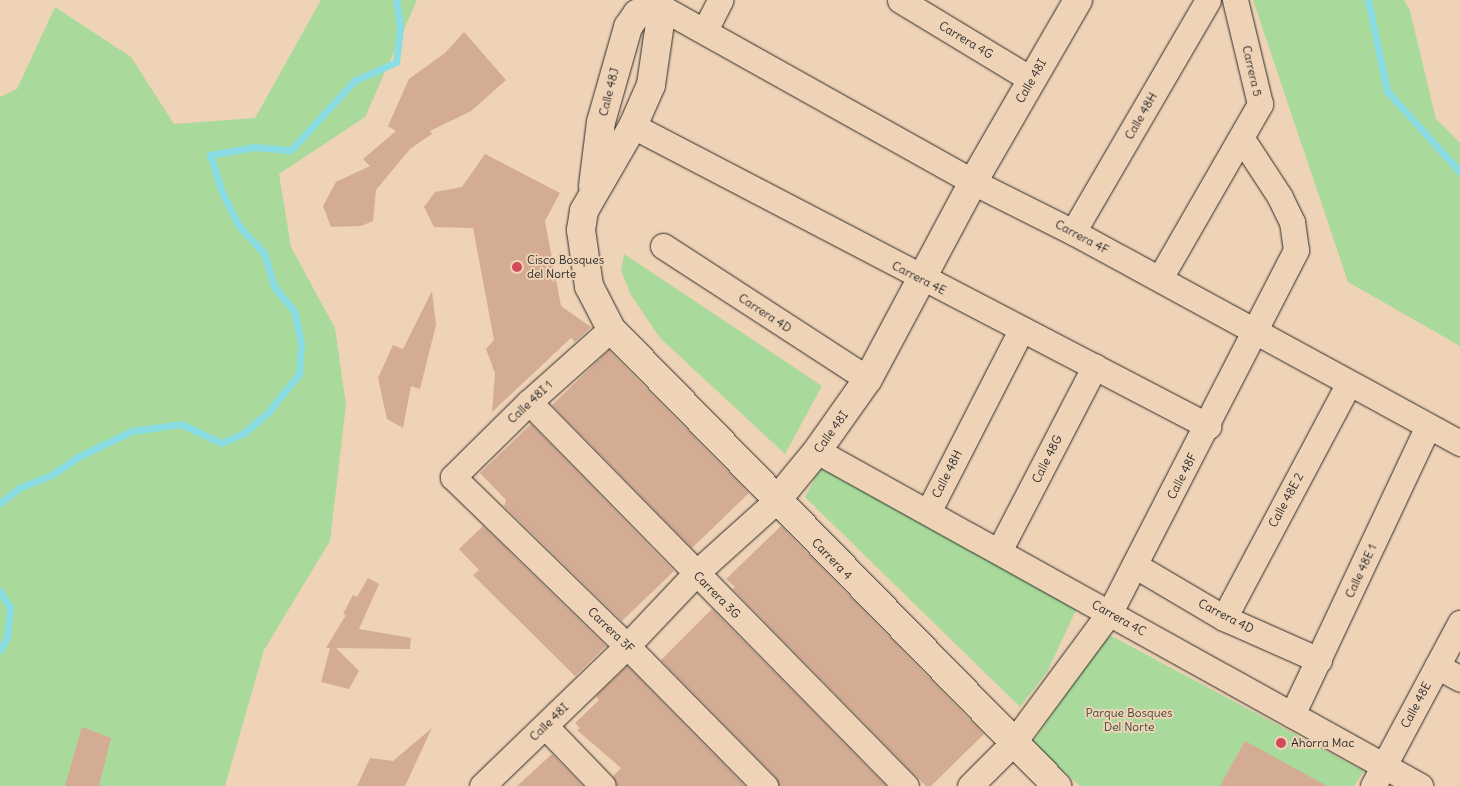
<!DOCTYPE html>
<html>
<head>
<meta charset="utf-8">
<style>
  body { margin:0 }
  #map { position:relative; width:1460px; height:786px; overflow:hidden; background:#efd3b6; font-family:Delius,sans-serif }
  div>[style] { position:absolute }
  .green>* { inset:0; background:#a9da9b }
  .stream>* { height:7px; margin:-3.5px; padding:0 3.5px; transform-origin:3.5px; border-radius:3.5px; background:#8bdde4 }
  .building>* { inset:0; background:#d4ab93 }
  .roads { filter:drop-shadow(0 0 1px #2b2b2b) drop-shadow(0 0 1px #2b2b2b) }
  .minor>* { height:25px; margin:-12.5px; padding:0 12.5px; transform-origin:12.5px; border-radius:12.5px; background:#efd3b6 }
  .tertiary>* { height:28px; margin:-14px; padding:0 14px; transform-origin:14px; border-radius:14px; background:#efd3b6 }
  .secondary>* { height:28px; margin:-14px; padding:0 14px; transform-origin:14px; border-radius:14px; background:#efd3b6 }
  .dots>* { width:14px; height:14px; translate:-50% -50%; box-sizing:border-box; border:2px solid #efd3b6; border-radius:50% }
  span { translate:-50% -50%; white-space:nowrap; text-align:center; line-height:1.15; -webkit-text-stroke:4px #efd3b6; paint-order:stroke }
  .street-label { font-size:12px; color:#2b2b2b }
  .poi-label { font-size:12px; color:#2b2b2b }
  .left { translate:0 -50%; text-align:left }
  .park-label { font-size:12px; color:#3e453c }
</style>
</head>
<body>
<div id="map">
  <div class="green">
    <i style="clip-path:polygon(321px 0,417px 0,365px 117px,279px 174px,291px 247px,335px 328px,346px 405px,330px 541px,264px 650px,225px 786px,0 786px,0 97px,17px 89px,55px 7px,131px 57px,174px 124px,255px 118px)"></i>
    <i style="clip-path:polygon(1253px 0,1404px 0,1410px 11px,1436px 119px,1460px 143px,1460px 346px,1348px 282px)"></i>
    <i style="clip-path:polygon(624px 254px,822px 386px,785px 454px,660px 338px,631px 295px,621px 271px)"></i>
    <i style="clip-path:polygon(824px 461px,1078px 606px,1047px 672px,1020px 707px,805px 497px)"></i>
    <i style="clip-path:polygon(1108px 634px,1364px 771px,1354px 786px,1080px 786px,1032px 743px)"></i>
  </div>
  <div class="stream">
    <i style="left:1368px;top:0;width:93px;rotate:78.2deg"></i>
    <i style="left:1387px;top:91px;width:109px;rotate:48deg"></i>
    <i style="left:0;top:503px;width:24px;rotate:-38deg"></i>
    <i style="left:19px;top:488px;width:37px;rotate:-22deg"></i>
    <i style="left:53px;top:474px;width:30px;rotate:-34deg"></i>
    <i style="left:78px;top:457px;width:60px;rotate:-25.7deg"></i>
    <i style="left:132px;top:431px;width:49px;rotate:-8.1deg"></i>
    <i style="left:181px;top:424px;width:44px;rotate:25.4deg"></i>
    <i style="left:221px;top:443px;width:25px;rotate:-23deg"></i>
    <i style="left:244px;top:433px;width:35px;rotate:-41deg"></i>
    <i style="left:270px;top:410px;width:46px;rotate:-51.1deg"></i>
    <i style="left:299px;top:374px;width:31px;rotate:-86deg"></i>
    <i style="left:301px;top:343px;width:33px;rotate:-102deg"></i>
    <i style="left:294px;top:311px;width:32px;rotate:-129deg"></i>
    <i style="left:274px;top:286px;width:34px;rotate:-107deg"></i>
    <i style="left:264px;top:253px;width:37px;rotate:-133deg"></i>
    <i style="left:239px;top:226px;width:40px;rotate:-116.6deg"></i>
    <i style="left:221px;top:190px;width:37px;rotate:-107deg"></i>
    <i style="left:210px;top:155px;width:45px;rotate:-10.3deg"></i>
    <i style="left:254px;top:147px;width:37px;rotate:5deg"></i>
    <i style="left:291px;top:150px;width:93px;rotate:-47.6deg"></i>
    <i style="left:354px;top:81px;width:46px;rotate:-24.3deg"></i>
    <i style="left:396px;top:62px;width:35px;rotate:-83deg"></i>
    <i style="left:400px;top:27px;width:27px;rotate:-98deg"></i>
    <i style="left:0;top:591px;width:20px;rotate:60deg"></i>
    <i style="left:10px;top:608px;width:30px;rotate:96deg"></i>
    <i style="left:7px;top:638px;width:14px;rotate:120deg"></i>
  </div>
  <div class="building">
    <i style="clip-path:polygon(464px 32px,506px 80px,471px 111px,430px 131px,432px 134px,410px 149px,376px 190px,373px 221px,361px 226px,331px 227px,323px 206px,336px 182px,370px 166px,363px 159px,396px 131px,388px 126px,409px 79px,445px 53px)"></i>
    <i style="clip-path:polygon(485px 154px,560px 193px,545px 221px,561px 306px,591px 327px,575px 342px,571px 338px,492px 412px,495px 373px,486px 349px,494px 340px,473px 228px,434px 227px,424px 207px,435px 192px,462px 187px)"></i>
    <i style="clip-path:polygon(432px 291px,436px 325px,420px 389px,411px 386px,403px 428px,387px 419px,378px 378px,393px 345px,403px 349px)"></i>
    <i style="clip-path:polygon(609px 350px,749px 493px,692px 548px,552px 405px)"></i>
    <i style="clip-path:polygon(531px 424px,674px 571px,622px 621px,504px 506px,506px 500px,480px 473px)"></i>
    <i style="clip-path:polygon(483px 526px,606px 646px,575px 676px,473px 575px,479px 570px,459px 549px)"></i>
    <i style="clip-path:polygon(781px 526px,984px 734px,931px 786px,926px 786px,917px 777px,733px 589px,735px 587px,726px 579px)"></i>
    <i style="clip-path:polygon(368px 578px,379px 584px,359px 629px,411px 638px,410px 649px,336px 648px,359px 671px,349px 689px,321px 682px,330px 648px,326px 648px,346px 615px,343px 614px,353px 595px,357px 597px)"></i>
    <i style="clip-path:polygon(712px 609px,886px 786px,779px 786px,775px 776px,661px 660px)"></i>
    <i style="clip-path:polygon(627px 666px,745px 786px,617px 786px,613px 776px,621px 768px,577px 730px,580px 728px,575px 723px,599px 700px,596px 696px)"></i>
    <i style="clip-path:polygon(82px 727px,111px 738px,99px 786px,65px 786px)"></i>
    <i style="clip-path:polygon(432px 728px,405px 786px,357px 786px,370px 758px,393px 761px)"></i>
    <i style="clip-path:polygon(1245px 741px,1327px 786px,1220px 786px)"></i>
    <i style="clip-path:polygon(552px 754px,583px 786px,517px 786px)"></i>
  </div>
  <div class="roads">
    <div class="minor">
      <i style="left:900px;top:0;width:154px;rotate:31.2deg"></i>
      <i style="left:655px;top:4px;width:364px;rotate:29.2deg"></i>
      <i style="left:973px;top:182px;width:112px;rotate:26.6deg"></i>
      <i style="left:1073px;top:232px;width:441px;rotate:28.6deg"></i>
      <i style="left:705px;top:30px;width:34px;rotate:-63deg"></i>
      <i style="left:633px;top:126px;width:649px;rotate:27.55deg"></i>
      <i style="left:1073px;top:232px;width:268px;rotate:-59.8deg"></i>
      <i style="left:663px;top:246px;width:244px;rotate:33deg"></i>
      <i style="left:1160px;top:278px;width:201px;rotate:-60.1deg"></i>
      <i style="left:1260px;top:104px;width:107px;rotate:-103.5deg"></i>
      <i style="left:611px;top:329px;width:110px;rotate:138.3deg"></i>
      <i style="left:529px;top:402px;width:107px;rotate:135.4deg"></i>
      <i style="left:453px;top:477px;width:243px;rotate:44.2deg"></i>
      <i style="left:627px;top:646px;width:197px;rotate:45.4deg"></i>
      <i style="left:529px;top:402px;width:538px;rotate:45.53deg"></i>
      <i style="left:817px;top:451px;width:690px;rotate:29.05deg"></i>
      <i style="left:928px;top:512px;width:204px;rotate:-62.9deg"></i>
      <i style="left:999px;top:551px;width:208px;rotate:-62.6deg"></i>
      <i style="left:1136px;top:566px;width:102px;rotate:30.6deg"></i>
      <i style="left:1224px;top:618px;width:104px;rotate:23.9deg"></i>
      <i style="left:1224px;top:618px;width:266px;rotate:-62deg"></i>
      <i style="left:1437px;top:666px;width:26px;rotate:29deg"></i>
      <i style="left:1292px;top:715px;width:319px;rotate:-64.8deg"></i>
      <i style="left:545px;top:726px;width:83px;rotate:46deg"></i>
      <i style="left:482px;top:786px;width:202px;rotate:-44deg"></i>
      <i style="left:627px;top:646px;width:100px;rotate:-46.6deg"></i>
      <i style="left:696px;top:573px;width:108px;rotate:-42deg"></i>
      <i style="left:970px;top:786px;width:61px;rotate:-45deg"></i>
      <i style="left:1013px;top:743px;width:163px;rotate:-53.5deg"></i>
      <i style="left:1110px;top:612px;width:407px;rotate:-62.8deg"></i>
      <i style="left:1296px;top:250px;width:28px;rotate:-98deg"></i>
      <i style="left:1292px;top:222px;width:28px;rotate:-116deg"></i>
      <i style="left:1280px;top:197px;width:69px;rotate:-123.2deg"></i>
      <i style="left:1373px;top:786px;width:185px;rotate:-61.9deg"></i>
    </div>
    <div class="tertiary">
      <i style="left:776px;top:501px;width:65px;rotate:-50.6deg"></i>
      <i style="left:817px;top:451px;width:88px;rotate:-54.7deg"></i>
      <i style="left:868px;top:379px;width:223px;rotate:-61.9deg"></i>
      <i style="left:973px;top:182px;width:210px;rotate:-60deg"></i>
    </div>
    <div class="secondary">
      <i style="left:655px;top:4px;width:20px;rotate:75deg"></i>
      <i style="left:660px;top:23px;width:63px;rotate:98.3deg"></i>
      <i style="left:651px;top:85px;width:45px;rotate:113.7deg"></i>
      <i style="left:633px;top:126px;width:98px;rotate:120deg"></i>
      <i style="left:584px;top:211px;width:19px;rotate:99deg"></i>
      <i style="left:581px;top:230px;width:57px;rotate:81.9deg"></i>
      <i style="left:589px;top:286px;width:48px;rotate:62.9deg"></i>
      <i style="left:611px;top:329px;width:639px;rotate:45.7deg"></i>
      <i style="left:593px;top:186px;width:64px;rotate:-82.9deg"></i>
      <i style="left:601px;top:122px;width:99px;rotate:-74.1deg"></i>
      <i style="left:628px;top:27px;width:16px;rotate:-55deg"></i>
      <i style="left:637px;top:14px;width:21px;rotate:-29deg"></i>
    </div>
  </div>
  <div class="dots">
    <i style="left:517px;top:267px;background:#d1495b"></i>
    <i style="left:1281px;top:743px;background:#d1495b"></i>
  </div>
  <div class="street-label">
    <span style="left:966px;top:40px;rotate:31deg">Carrera 4G</span>
    <span style="left:1252px;top:71px;rotate:77deg">Carrera 5</span>
    <span style="left:1031px;top:81px;rotate:-60deg">Calle 48I</span>
    <span style="left:609px;top:92px;rotate:-76deg">Calle 48J</span>
    <span style="left:1141px;top:116px;rotate:-60deg">Calle 48H</span>
    <span style="left:1082px;top:237px;rotate:28deg">Carrera 4F</span>
    <span style="left:919px;top:278px;rotate:27deg">Carrera 4E</span>
    <span style="left:765px;top:313px;rotate:33deg">Carrera 4D</span>
    <span style="left:530px;top:402px;rotate:-43deg">Calle 48I 1</span>
    <span style="left:831px;top:432px;rotate:-54deg">Calle 48I</span>
    <span style="left:1047px;top:459px;rotate:-63deg">Calle 48G</span>
    <span style="left:947px;top:474px;rotate:-63deg">Calle 48H</span>
    <span style="left:1182px;top:476px;rotate:-63deg">Calle 48F</span>
    <span style="left:1286px;top:500px;rotate:-62deg">Calle 48E 2</span>
    <span style="left:832px;top:559px;rotate:46deg">Carrera 4</span>
    <span style="left:1361px;top:571px;rotate:-65deg">Calle 48E 1</span>
    <span style="left:717px;top:595px;rotate:45deg">Carrera 3G</span>
    <span style="left:1226px;top:616px;rotate:27deg">Carrera 4D</span>
    <span style="left:1119px;top:618px;rotate:29deg">Carrera 4C</span>
    <span style="left:611px;top:630px;rotate:44deg">Carrera 3F</span>
    <span style="left:1416px;top:705px;rotate:-62deg">Calle 48E</span>
    <span style="left:549px;top:722px;rotate:-44deg">Calle 48I</span>
  </div>
  <div class="poi-label">
    <span class="left" style="left:527px;top:267px">Cisco Bosques<br>del Norte</span>
    <span class="left" style="left:1291px;top:743px">Ahorra Mac</span>
  </div>
  <div class="park-label">
    <span style="left:1129px;top:720px">Parque Bosques<br>Del Norte</span>
  </div>
</div>
</body>
</html>
